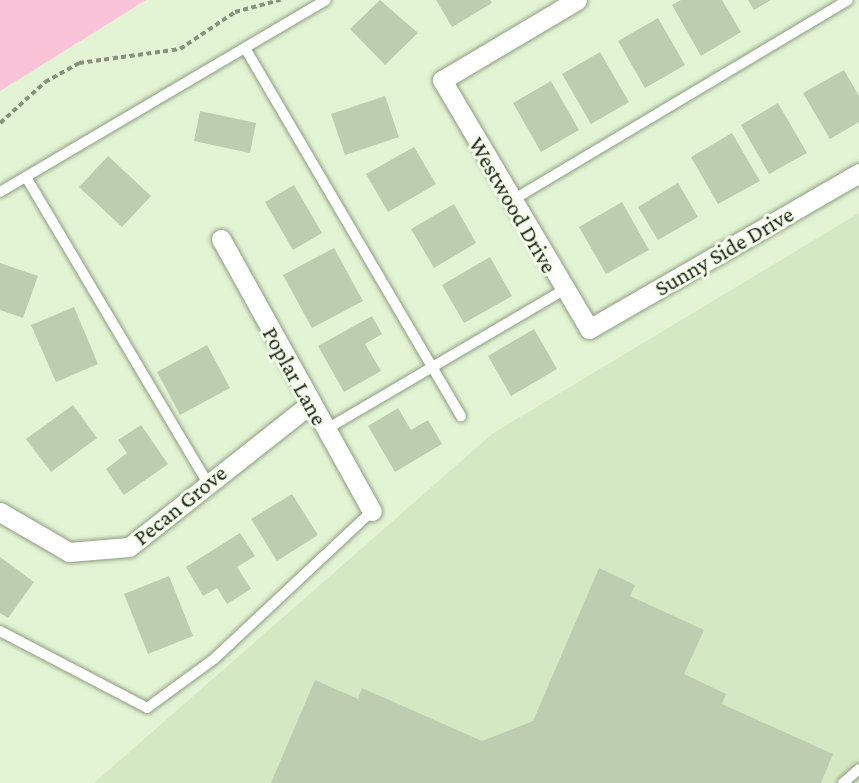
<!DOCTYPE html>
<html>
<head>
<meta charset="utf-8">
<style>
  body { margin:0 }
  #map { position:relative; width:859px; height:783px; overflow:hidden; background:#e3f4d5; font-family:"Crimson Pro",serif }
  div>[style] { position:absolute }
  .built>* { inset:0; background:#d4e9c3 }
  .green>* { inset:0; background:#fac3d8 }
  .building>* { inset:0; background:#bdcdaf }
  .path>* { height:3.5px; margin-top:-1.75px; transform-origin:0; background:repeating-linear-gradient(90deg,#86927c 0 5px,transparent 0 8.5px) }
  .roads { filter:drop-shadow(0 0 2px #8c9c7f) drop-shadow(0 0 2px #8c9c7f) }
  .service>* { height:10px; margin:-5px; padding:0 5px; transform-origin:5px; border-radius:5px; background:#fff }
  .minor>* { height:19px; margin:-9.5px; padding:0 9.5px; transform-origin:9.5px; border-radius:9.5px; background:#fff }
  span { translate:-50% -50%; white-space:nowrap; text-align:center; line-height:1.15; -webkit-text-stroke:6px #f5ffec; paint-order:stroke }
  .street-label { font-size:23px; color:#1c2216 }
</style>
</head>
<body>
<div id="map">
  <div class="built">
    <i style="clip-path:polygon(859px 213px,859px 783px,94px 783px,492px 434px)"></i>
  </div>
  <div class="green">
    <i style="clip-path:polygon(0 0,146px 0,0 91px)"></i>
  </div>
  <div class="building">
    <i style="clip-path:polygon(380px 0,418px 33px,385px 65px,350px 29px)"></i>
    <i style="clip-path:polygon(436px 0,490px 0,492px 3px,452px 27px)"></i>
    <i style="clip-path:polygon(681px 0,722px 0,741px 32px,701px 56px,672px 5px)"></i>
    <i style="clip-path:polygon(748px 0,771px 0,754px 10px)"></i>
    <i style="clip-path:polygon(658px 18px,685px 65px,645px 88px,618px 41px)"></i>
    <i style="clip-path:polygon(600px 52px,629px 102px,591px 124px,562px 74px)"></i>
    <i style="clip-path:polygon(844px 70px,859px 96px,859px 122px,830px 139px,803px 93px)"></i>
    <i style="clip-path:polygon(551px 81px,579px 130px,541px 152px,513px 103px)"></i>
    <i style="clip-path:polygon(385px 96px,399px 137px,345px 155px,331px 114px)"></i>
    <i style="clip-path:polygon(778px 103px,807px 153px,769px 174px,741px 125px)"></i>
    <i style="clip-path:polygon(200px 111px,256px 123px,250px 153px,194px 141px)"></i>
    <i style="clip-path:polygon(732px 133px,760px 181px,718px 204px,691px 157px)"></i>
    <i style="clip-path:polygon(414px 147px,436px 184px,388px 212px,366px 174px)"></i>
    <i style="clip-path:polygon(108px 156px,151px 196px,122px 227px,79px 187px)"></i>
    <i style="clip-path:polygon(678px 183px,698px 217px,658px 240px,638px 207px)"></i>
    <i style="clip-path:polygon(294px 185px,322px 233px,293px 250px,265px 202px)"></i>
    <i style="clip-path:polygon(622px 202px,649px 250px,606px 274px,579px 227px)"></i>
    <i style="clip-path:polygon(454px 204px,476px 243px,434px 268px,411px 229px)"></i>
    <i style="clip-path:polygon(334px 248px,363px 301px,312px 328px,283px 275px)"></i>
    <i style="clip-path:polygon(490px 257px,512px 296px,464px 323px,442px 285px)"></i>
    <i style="clip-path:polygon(0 263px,38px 276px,23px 318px,0 310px)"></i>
    <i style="clip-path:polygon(74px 307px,98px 364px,56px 382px,31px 325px)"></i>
    <i style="clip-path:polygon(372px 316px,382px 334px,365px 344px,381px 371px,344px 392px,318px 346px)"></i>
    <i style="clip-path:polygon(534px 329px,557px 369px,511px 396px,488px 356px)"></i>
    <i style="clip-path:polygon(207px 345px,230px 388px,180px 415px,157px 372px)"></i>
    <i style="clip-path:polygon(73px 405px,97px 438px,51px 472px,26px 439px)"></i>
    <i style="clip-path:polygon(398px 408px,411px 430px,428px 420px,442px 444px,395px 472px,368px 426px)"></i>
    <i style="clip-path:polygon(141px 425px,168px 464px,124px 495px,106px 469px,127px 453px,118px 440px)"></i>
    <i style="clip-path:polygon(292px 494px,318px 535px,277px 561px,251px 519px)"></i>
    <i style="clip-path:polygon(240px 533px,255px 556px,237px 567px,251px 589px,227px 604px,217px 588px,203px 596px,186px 567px)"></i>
    <i style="clip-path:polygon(0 557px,34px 582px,8px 618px,0 613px)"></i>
    <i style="clip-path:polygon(599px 568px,635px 585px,630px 596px,704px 630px,684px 674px,726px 694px,722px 704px,833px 754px,821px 783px,271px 783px,315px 680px,358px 699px,362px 688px,482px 741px,533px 721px)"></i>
    <i style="clip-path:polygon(169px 576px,193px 636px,148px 654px,124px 594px)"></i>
  </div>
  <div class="path">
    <i style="left:0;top:123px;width:61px;rotate:-42.3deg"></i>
    <i style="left:45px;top:82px;width:39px;rotate:-29deg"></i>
    <i style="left:79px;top:63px;width:102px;rotate:-7.9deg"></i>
    <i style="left:180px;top:49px;width:66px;rotate:-33.9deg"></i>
    <i style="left:235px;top:12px;width:47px;rotate:-14.9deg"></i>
  </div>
  <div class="roads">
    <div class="service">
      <i style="left:245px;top:48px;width:427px;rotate:59.6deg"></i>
      <i style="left:26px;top:177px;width:357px;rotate:59.3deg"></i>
      <i style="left:0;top:192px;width:378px;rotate:-30.5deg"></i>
      <i style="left:511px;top:201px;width:392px;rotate:-30.8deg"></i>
      <i style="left:325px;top:430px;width:275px;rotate:-30.4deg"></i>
      <i style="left:0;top:631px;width:166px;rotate:27.6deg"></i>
      <i style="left:147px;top:708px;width:83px;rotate:-36.2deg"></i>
      <i style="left:214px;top:659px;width:216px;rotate:-43.1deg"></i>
      <i style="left:843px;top:783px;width:21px;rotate:-41deg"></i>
    </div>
    <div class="minor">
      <i style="left:577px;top:0;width:157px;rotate:149.3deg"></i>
      <i style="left:442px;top:80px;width:289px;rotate:59.4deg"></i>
      <i style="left:589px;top:329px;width:312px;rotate:-30deg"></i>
      <i style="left:221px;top:239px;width:311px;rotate:61deg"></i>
      <i style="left:0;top:512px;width:80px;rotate:30.1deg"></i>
      <i style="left:69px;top:552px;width:60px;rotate:-4.8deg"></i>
      <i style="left:129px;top:547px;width:231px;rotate:-38.3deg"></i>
    </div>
  </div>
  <div class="street-label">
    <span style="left:513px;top:205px;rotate:60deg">Westwood Drive</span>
    <span style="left:724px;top:251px;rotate:-30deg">Sunny Side Drive</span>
    <span style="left:295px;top:376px;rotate:61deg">Poplar Lane</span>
    <span style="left:180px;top:505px;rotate:-39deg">Pecan Grove</span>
  </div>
</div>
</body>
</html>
